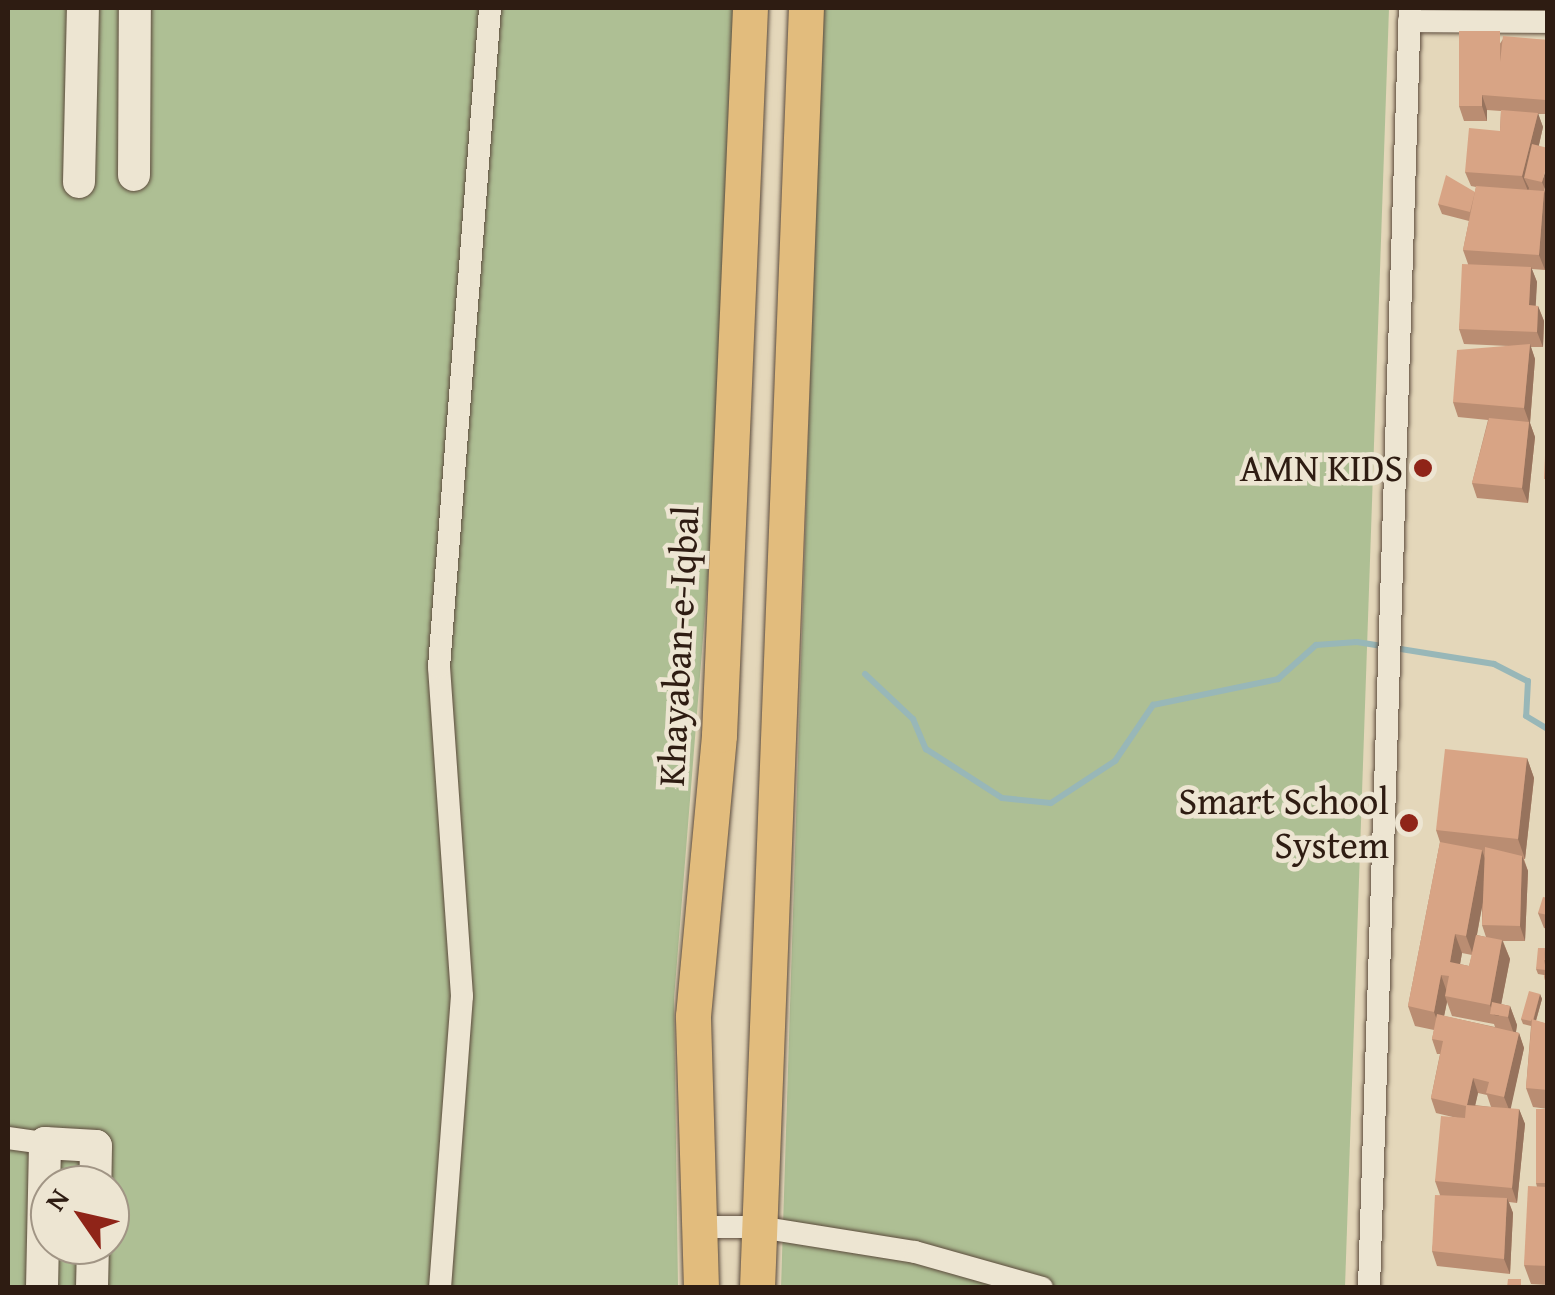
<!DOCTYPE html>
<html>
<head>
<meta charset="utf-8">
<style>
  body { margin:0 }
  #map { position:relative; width:1555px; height:1295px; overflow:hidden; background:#e4d7ba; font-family:"Gentium Book Plus",serif }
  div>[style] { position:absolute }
  .green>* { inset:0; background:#aebf94 }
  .stream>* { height:6px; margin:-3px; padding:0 3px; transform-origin:3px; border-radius:3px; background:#98b7b8 }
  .roads { filter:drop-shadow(0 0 2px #5c4b3c) drop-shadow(0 0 2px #5c4b3c) }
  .street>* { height:22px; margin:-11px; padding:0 11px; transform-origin:11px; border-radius:11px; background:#ede5d2 }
  .secondary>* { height:32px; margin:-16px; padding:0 16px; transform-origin:16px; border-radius:16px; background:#ede5d2 }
  .primary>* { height:35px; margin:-17.5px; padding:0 17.5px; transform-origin:17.5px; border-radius:17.5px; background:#e2bc7d }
  .wall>* { inset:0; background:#ba8d72 }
  .shaded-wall>* { inset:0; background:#97735d }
  .building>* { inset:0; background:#d8a485 }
  .dots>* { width:28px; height:28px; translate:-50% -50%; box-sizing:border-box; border:5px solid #ede5d2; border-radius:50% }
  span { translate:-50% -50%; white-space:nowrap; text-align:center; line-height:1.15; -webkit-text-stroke:9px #ede5d2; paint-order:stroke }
  .poi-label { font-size:38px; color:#2e1c12 }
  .right { translate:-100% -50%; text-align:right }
  .street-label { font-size:38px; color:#2e1c12 }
  .frame { position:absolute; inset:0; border:10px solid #2e1c12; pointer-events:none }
  .north { position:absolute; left:30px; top:1165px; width:100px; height:100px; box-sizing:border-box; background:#ede5d2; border:2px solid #a19585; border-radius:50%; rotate:304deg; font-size:28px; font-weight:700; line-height:40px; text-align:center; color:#2e1c12 }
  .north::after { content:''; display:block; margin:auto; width:35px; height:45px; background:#8f2418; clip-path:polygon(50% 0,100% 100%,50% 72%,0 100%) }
</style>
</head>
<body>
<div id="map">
  <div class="green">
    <i style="clip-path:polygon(evenodd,8px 8px,735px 8px,720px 427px,674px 999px,678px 1287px,8px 1288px,8px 8px,50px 1185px,110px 1185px,110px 1245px,50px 1245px,50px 1185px)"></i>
    <i style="clip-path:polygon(822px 8px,1389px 8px,1345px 1287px,781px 1288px)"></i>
  </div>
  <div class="stream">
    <i style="left:865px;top:674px;width:66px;rotate:43.2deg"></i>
    <i style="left:913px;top:719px;width:33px;rotate:67deg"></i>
    <i style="left:926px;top:749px;width:90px;rotate:32.8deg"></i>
    <i style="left:1002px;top:798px;width:49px;rotate:5.8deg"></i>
    <i style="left:1051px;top:803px;width:77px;rotate:-33.3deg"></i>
    <i style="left:1115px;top:761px;width:68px;rotate:-55.8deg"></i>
    <i style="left:1153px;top:705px;width:128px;rotate:-11.7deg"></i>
    <i style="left:1278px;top:679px;width:51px;rotate:-41.8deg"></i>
    <i style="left:1316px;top:645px;width:41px;rotate:-4.2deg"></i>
    <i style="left:1357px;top:642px;width:139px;rotate:9.1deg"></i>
    <i style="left:1494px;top:664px;width:38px;rotate:27deg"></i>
    <i style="left:1528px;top:681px;width:35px;rotate:93deg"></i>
    <i style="left:1526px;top:716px;width:26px;rotate:31deg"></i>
  </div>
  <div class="roads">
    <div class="street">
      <i style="left:1409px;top:21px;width:139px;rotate:0.4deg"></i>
      <i style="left:8px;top:1138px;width:37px;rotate:8deg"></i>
      <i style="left:700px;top:1227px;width:59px"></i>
      <i style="left:759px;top:1227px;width:158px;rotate:9.1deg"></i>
      <i style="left:915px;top:1252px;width:132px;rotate:15.8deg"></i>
      <i style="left:440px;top:1288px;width:293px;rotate:-85.7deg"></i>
      <i style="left:462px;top:996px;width:330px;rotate:-94deg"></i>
      <i style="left:439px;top:667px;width:661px;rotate:-85.57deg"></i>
      <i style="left:1369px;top:1288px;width:1281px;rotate:-88.17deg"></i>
    </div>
    <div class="secondary">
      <i style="left:134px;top:175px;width:167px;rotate:-89.7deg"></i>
      <i style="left:79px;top:182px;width:174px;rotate:-88.7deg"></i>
      <i style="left:42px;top:1288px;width:145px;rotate:-88.8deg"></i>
      <i style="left:45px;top:1143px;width:51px;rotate:3.4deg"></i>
      <i style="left:96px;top:1146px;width:39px;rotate:91deg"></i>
      <i style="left:92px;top:1288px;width:43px;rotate:-88.7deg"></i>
    </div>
    <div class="primary">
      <i style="left:701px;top:1288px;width:272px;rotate:-91.7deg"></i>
      <i style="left:693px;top:1016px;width:282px;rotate:-84.7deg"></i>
      <i style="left:719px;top:735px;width:728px;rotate:-87.56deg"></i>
      <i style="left:757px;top:1288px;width:1281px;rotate:-87.81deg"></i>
    </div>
  </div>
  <div class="wall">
    <i style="clip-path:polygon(1503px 39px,1548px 40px,1548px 114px,1538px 114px,1543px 127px,1539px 145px,1545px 192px,1548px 200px,1548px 235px,1545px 270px,1532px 269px,1537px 282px,1535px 306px,1538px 306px,1544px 321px,1543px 347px,1531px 347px,1535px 359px,1530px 423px,1535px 437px,1528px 503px,1477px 498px,1472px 483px,1488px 420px,1458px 417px,1453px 402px,1509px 346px,1464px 344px,1459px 329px,1468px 264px,1463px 250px,1469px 221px,1442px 214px,1438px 204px,1475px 192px,1476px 187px,1471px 186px,1465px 172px,1500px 131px,1501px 111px,1487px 110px,1487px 121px,1464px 121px,1459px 106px)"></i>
    <i style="clip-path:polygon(evenodd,1527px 758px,1534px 778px,1525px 859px,1524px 859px,1528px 871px,1525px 941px,1503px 941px,1510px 959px,1501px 1004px,1510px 1006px,1517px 1025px,1516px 1032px,1519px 1033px,1524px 1048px,1510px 1109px,1519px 1109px,1525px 1124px,1517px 1203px,1509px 1202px,1513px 1213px,1510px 1274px,1437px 1266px,1432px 1251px,1440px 1195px,1435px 1181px,1457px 1118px,1436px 1113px,1431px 1098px,1440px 1054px,1437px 1054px,1432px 1039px,1434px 1030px,1415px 1026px,1408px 1006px,1440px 842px,1436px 830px,1527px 758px,1482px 906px,1482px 925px,1486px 937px,1477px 935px,1482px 906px,1527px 758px,1462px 953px,1472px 955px,1469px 966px,1460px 964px,1462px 953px,1527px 758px,1447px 1002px,1452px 1016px,1494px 1024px,1495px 1027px,1444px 1016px,1447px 1002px,1527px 758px,1478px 1093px,1487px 1095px,1491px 1107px,1475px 1105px,1478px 1093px)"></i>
    <i style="clip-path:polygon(1548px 898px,1548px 929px,1544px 928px,1538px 913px)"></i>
    <i style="clip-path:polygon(1548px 938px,1548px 997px,1544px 975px,1538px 974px,1536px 969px,1545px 948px)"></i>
    <i style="clip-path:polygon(1540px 994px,1542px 999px,1536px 1021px,1548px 1024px,1548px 1109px,1533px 1107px,1526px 1088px,1531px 1026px,1523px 1024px,1521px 1019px)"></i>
    <i style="clip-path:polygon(1548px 1109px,1548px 1285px,1531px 1284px,1524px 1265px,1537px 1187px,1536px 1183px)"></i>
  </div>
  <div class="shaded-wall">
    <i style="clip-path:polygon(1482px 95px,1487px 110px,1487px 121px,1482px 106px)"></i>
    <i style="clip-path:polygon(1538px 113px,1543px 127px,1531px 179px,1524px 178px,1529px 188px,1528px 191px,1522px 176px)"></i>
    <i style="clip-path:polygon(1548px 162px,1548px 185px,1546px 192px,1542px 182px)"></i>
    <i style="clip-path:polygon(1544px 191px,1548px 200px,1548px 235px,1545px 270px,1539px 255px)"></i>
    <i style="clip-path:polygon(1531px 267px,1537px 282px,1535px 320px,1529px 305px)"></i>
    <i style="clip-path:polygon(1538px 306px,1544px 321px,1543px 347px,1537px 332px)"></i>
    <i style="clip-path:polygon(1530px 344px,1535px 359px,1530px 423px,1535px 437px,1528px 503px,1522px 488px,1529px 422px,1524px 408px)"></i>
    <i style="clip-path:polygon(1527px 758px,1534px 778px,1525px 859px,1518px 839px)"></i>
    <i style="clip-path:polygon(1482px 850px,1489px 870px,1473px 955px,1466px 936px)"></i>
    <i style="clip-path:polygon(1522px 856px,1528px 871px,1525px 941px,1520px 926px)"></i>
    <i style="clip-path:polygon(1455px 934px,1462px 953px,1457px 982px,1450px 962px)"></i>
    <i style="clip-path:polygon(1502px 940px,1510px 959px,1499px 1016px,1494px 1015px,1490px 1005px)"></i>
    <i style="clip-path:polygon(1441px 975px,1448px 995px,1445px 996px,1447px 1002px,1441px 1031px,1434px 1012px)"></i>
    <i style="clip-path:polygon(1540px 994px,1542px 999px,1534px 1027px,1533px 1022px)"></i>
    <i style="clip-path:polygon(1510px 1006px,1517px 1025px,1515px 1037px,1508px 1017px)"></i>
    <i style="clip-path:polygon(1519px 1033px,1524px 1048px,1510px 1112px,1504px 1097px)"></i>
    <i style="clip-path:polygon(1473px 1078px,1478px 1093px,1472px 1120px,1467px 1105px)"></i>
    <i style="clip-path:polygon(1519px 1109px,1525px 1124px,1517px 1203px,1512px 1188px)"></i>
    <i style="clip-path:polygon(1507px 1198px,1513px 1213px,1510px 1274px,1504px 1259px)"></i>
  </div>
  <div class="building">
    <i style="clip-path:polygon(1459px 31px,1500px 31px,1500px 62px,1503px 36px,1548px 40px,1548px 93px,1546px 100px,1482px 95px,1482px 106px,1459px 106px)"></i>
    <i style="clip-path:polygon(1501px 110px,1538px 113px,1522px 176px,1465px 172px,1469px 128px,1500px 131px)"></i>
    <i style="clip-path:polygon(1532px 144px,1548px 148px,1548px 162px,1542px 182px,1524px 178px)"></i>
    <i style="clip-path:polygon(1446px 175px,1475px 192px,1470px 212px,1438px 204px)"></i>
    <i style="clip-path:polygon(1476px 186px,1544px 191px,1539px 255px,1463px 250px)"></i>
    <i style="clip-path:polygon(1462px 264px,1531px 267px,1529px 305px,1538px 306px,1537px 332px,1459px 329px)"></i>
    <i style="clip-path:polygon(1547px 343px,1548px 343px,1548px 398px,1545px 398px)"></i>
    <i style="clip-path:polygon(1530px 344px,1524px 408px,1453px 402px,1457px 350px)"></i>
    <i style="clip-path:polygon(1547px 410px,1548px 410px,1548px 479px,1544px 479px)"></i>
    <i style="clip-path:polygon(1489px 418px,1529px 422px,1522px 488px,1472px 483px)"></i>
    <i style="clip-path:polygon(1445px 749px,1527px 758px,1518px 839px,1436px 830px)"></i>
    <i style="clip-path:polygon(1440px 842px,1482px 850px,1466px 936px,1455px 934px,1450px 962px,1469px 966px,1476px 935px,1502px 940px,1490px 1005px,1445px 996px,1449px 976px,1441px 975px,1434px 1012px,1408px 1006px)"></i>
    <i style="clip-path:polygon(1485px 847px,1522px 856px,1520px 926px,1482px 925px)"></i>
    <i style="clip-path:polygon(1543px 897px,1548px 898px,1548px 915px,1538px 913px)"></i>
    <i style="clip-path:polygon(1546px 938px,1548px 938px,1548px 961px,1544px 960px)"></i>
    <i style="clip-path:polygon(1538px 948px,1545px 948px,1544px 960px,1546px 970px,1536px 969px)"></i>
    <i style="clip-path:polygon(1544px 975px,1548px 975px,1548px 997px)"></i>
    <i style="clip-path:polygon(1529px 991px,1540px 994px,1533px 1020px,1532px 1019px,1531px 1021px,1521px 1019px)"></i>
    <i style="clip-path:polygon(1492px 1002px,1510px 1006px,1508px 1017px,1490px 1014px)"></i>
    <i style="clip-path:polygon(1437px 1014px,1519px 1033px,1504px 1097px,1486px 1093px,1489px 1082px,1473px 1078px,1467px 1105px,1519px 1109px,1512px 1188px,1435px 1181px,1441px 1116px,1465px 1118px,1466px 1106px,1431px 1098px,1443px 1041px,1432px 1039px)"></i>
    <i style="clip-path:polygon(1532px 1019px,1548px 1024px,1548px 1090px,1526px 1088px)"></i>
    <i style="clip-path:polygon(1536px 1109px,1548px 1109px,1548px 1183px,1536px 1183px)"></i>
    <i style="clip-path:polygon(1528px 1186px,1548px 1187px,1548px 1266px,1524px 1265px)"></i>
    <i style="clip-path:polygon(1435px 1195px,1507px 1198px,1504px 1259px,1432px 1251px)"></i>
    <i style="clip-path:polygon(1508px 1279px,1521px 1279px,1521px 1288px,1507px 1288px)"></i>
  </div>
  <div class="dots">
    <i style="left:1423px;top:468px;background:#8f2418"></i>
    <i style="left:1409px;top:823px;background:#8f2418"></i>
  </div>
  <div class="poi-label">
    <span class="right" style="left:1403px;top:468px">AMN KIDS</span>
    <span class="right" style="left:1389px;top:823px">Smart School<br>System</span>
  </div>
  <div class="street-label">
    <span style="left:678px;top:646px;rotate:-87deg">Khayaban-e-Iqbal</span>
  </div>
  <div class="frame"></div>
  <div class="north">N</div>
</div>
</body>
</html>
